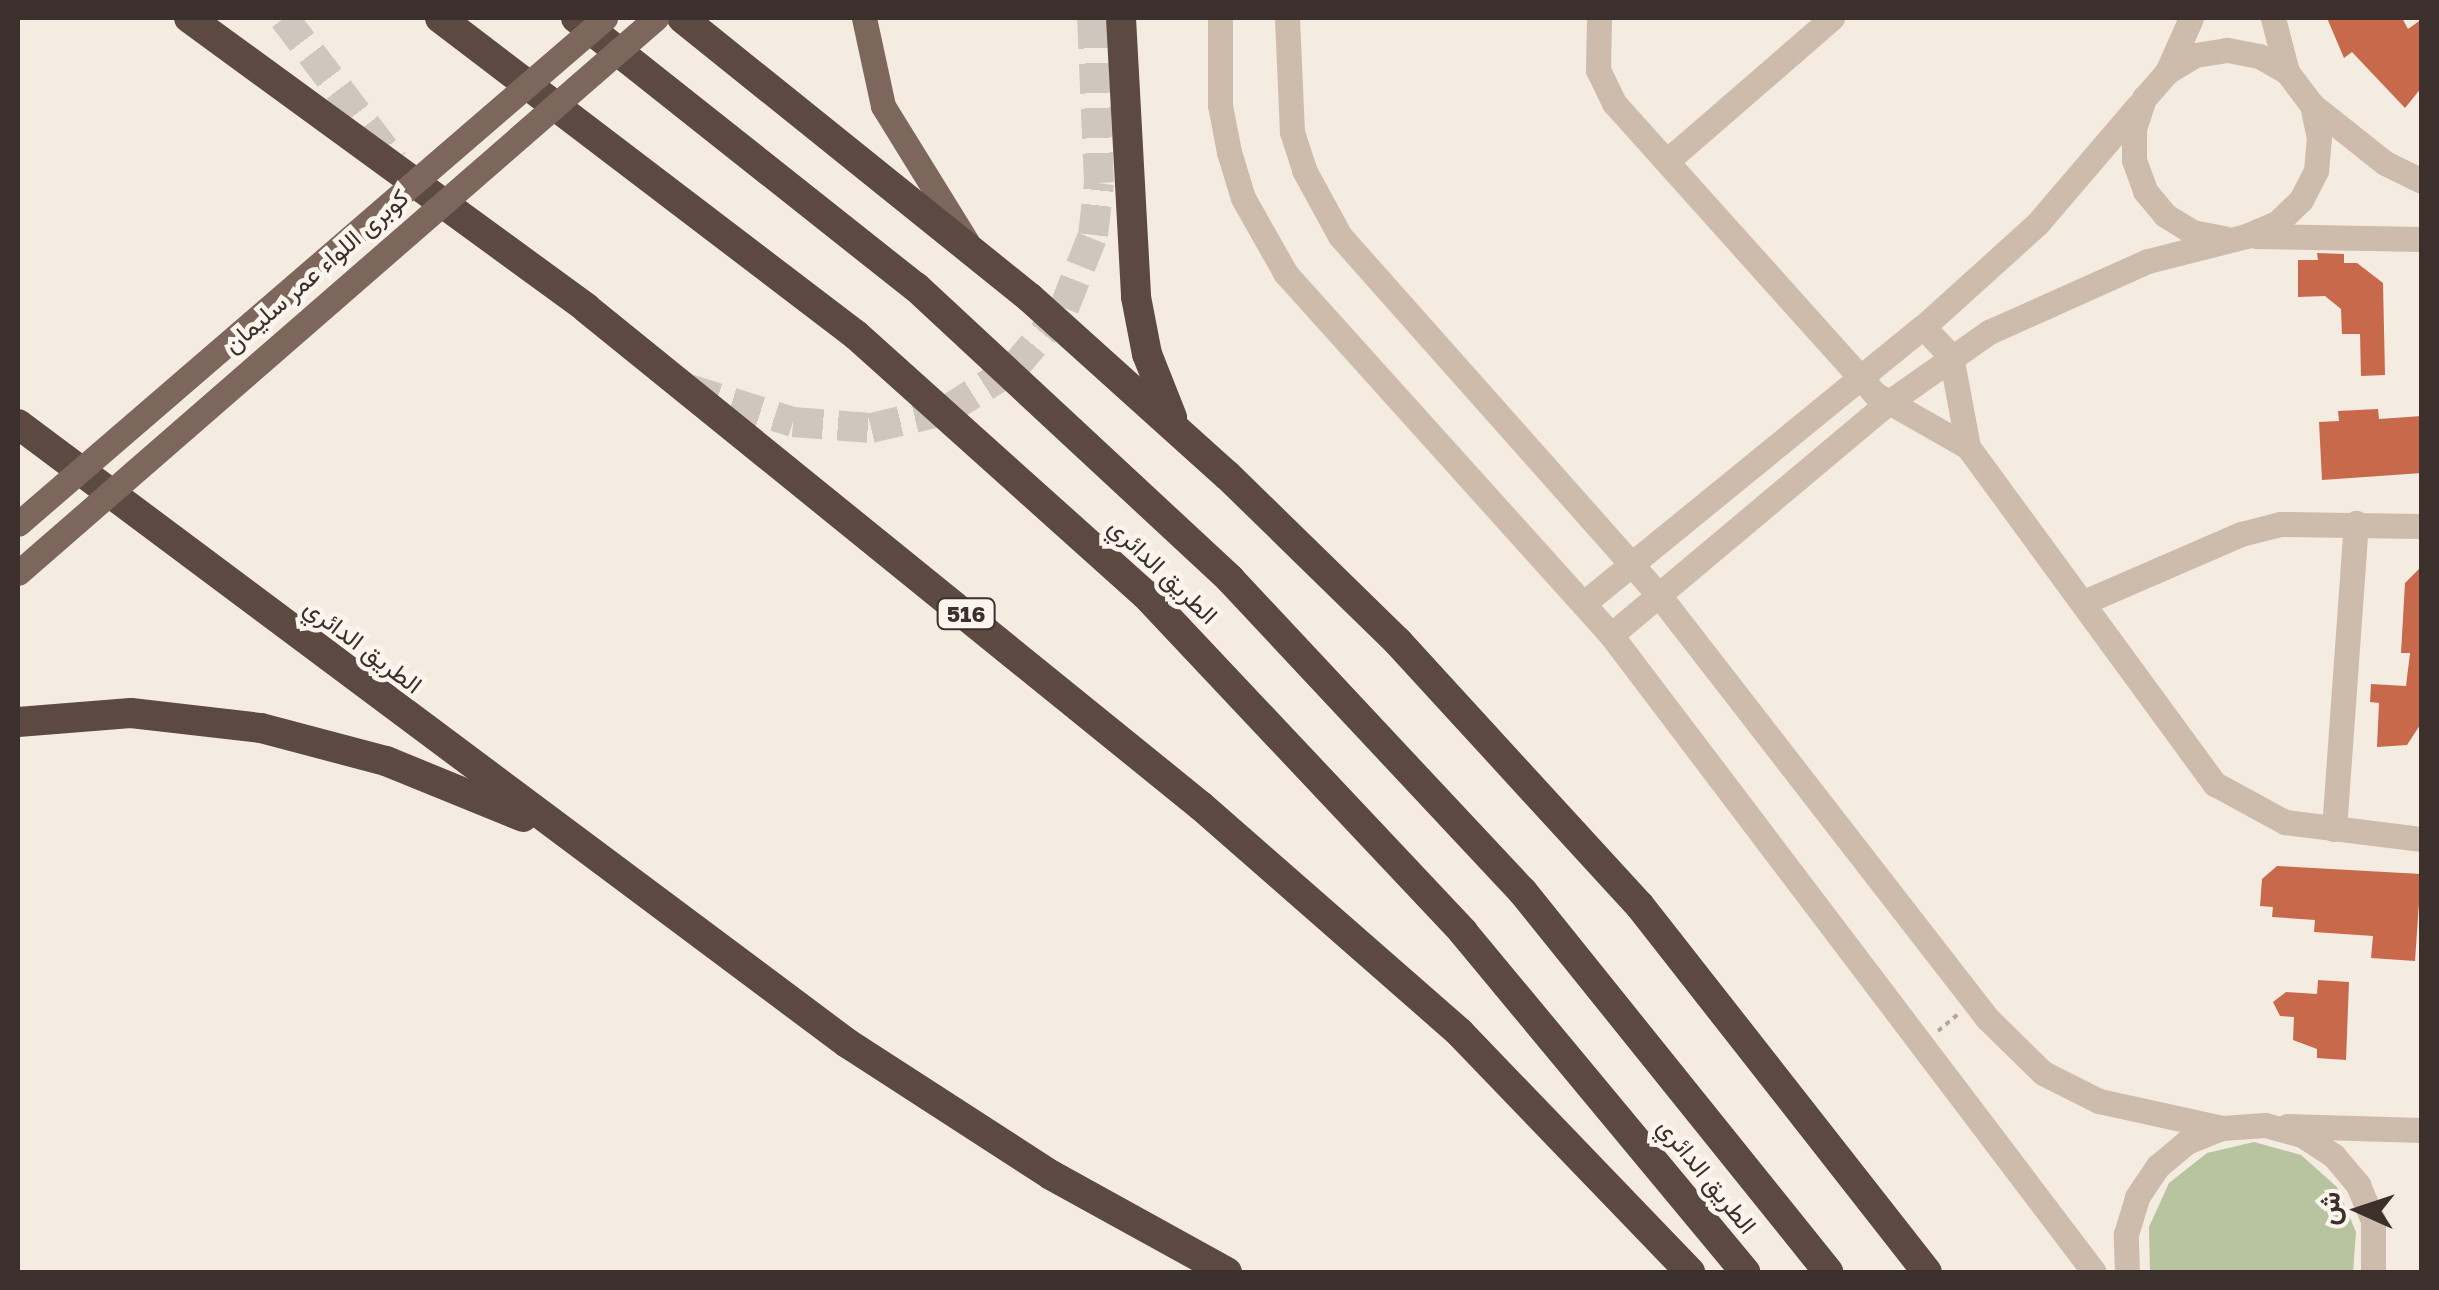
<!DOCTYPE html>
<html>
<head>
<meta charset="utf-8">
<style>
  body { margin:0 }
  #map { position:relative; width:2439px; height:1290px; overflow:hidden; background:#f4ebe1; font-family:"Golos Text",Vazirmatn,sans-serif }
  div>[style] { position:absolute }
  .green>* { inset:0; background:#b8c4a0 }
  .building>* { inset:0; background:#c8694b }
  .highway-tunnel>* { height:30px; margin-top:-15px; transform-origin:0; background:repeating-linear-gradient(90deg,#cfc6bd 0 30px,transparent 0 45px) }
  .path>* { height:4px; margin-top:-2px; transform-origin:0; background:repeating-linear-gradient(90deg,#b9a596 0 5px,transparent 0 10px) }
  .minor>* { height:25px; margin:-12.5px; padding:0 12.5px; transform-origin:12.5px; border-radius:12.5px; background:#cdbbac }
  .major>* { height:25px; margin:-12.5px; padding:0 12.5px; transform-origin:12.5px; border-radius:12.5px; background:#7d675c }
  .highway>* { height:30px; margin:-15px; padding:0 15px; transform-origin:15px; border-radius:15px; background:#5c4a42 }
  .major-bridge>* { height:25px; margin:-12.5px; padding:0 12.5px; transform-origin:12.5px; border-radius:12.5px; background:#7d675c }
  span { translate:-50% -50%; white-space:nowrap; text-align:center; line-height:1.15; -webkit-text-stroke:9px #fbf5ee; paint-order:stroke }
  .shield-label span { padding:2px 8px; background:#fbf5ee; border:2px solid; border-radius:8px; -webkit-text-stroke-width:0 }
  .shield-label { font-size:22px; color:#3b302b; font-weight:700 }
  .street-label { font-size:25px; color:#3b302b }
  .frame { position:absolute; inset:0; border:20px solid #3b302b; pointer-events:none }
  .north { position:absolute; left:2309px; top:1160px; width:100px; height:100px; -webkit-text-stroke:8px #fbf5ee; paint-order:stroke; rotate:273deg; font-size:28px; font-weight:700; line-height:40px; text-align:center; color:#3b302b }
  .north::after { content:''; display:block; margin:auto; width:35px; height:45px; background:#3b302b; clip-path:polygon(50% 0,100% 100%,50% 72%,0 100%) }
</style>
</head>
<body>
<div id="map">
  <div class="green">
    <i style="clip-path:polygon(2254px 1142px,2301px 1155px,2337px 1187px,2356px 1232px,2353px 1272px,2150px 1272px,2149px 1227px,2169px 1183px,2207px 1153px)"></i>
  </div>
  <div class="building">
    <i style="clip-path:polygon(2327px 18px,2402px 18px,2408px 29px,2422px 19px,2422px 87px,2405px 108px,2352px 52px,2344px 58px)"></i>
    <i style="clip-path:polygon(2317px 253px,2344px 254px,2344px 263px,2357px 263px,2383px 283px,2385px 375px,2361px 376px,2360px 334px,2342px 334px,2341px 309px,2325px 296px,2298px 297px,2298px 260px,2318px 260px)"></i>
    <i style="clip-path:polygon(2378px 409px,2379px 419px,2422px 416px,2422px 473px,2322px 480px,2319px 422px,2339px 421px,2338px 411px)"></i>
    <i style="clip-path:polygon(2422px 566px,2422px 722px,2407px 745px,2377px 747px,2379px 703px,2370px 702px,2371px 684px,2406px 686px,2410px 653px,2401px 653px,2405px 583px)"></i>
    <i style="clip-path:polygon(2277px 866px,2421px 874px,2415px 961px,2371px 958px,2373px 936px,2314px 932px,2315px 920px,2272px 917px,2273px 907px,2260px 906px,2262px 879px)"></i>
    <i style="clip-path:polygon(2318px 980px,2349px 982px,2346px 1060px,2317px 1058px,2317px 1049px,2293px 1040px,2294px 1017px,2280px 1016px,2273px 1002px,2286px 992px,2317px 994px)"></i>
  </div>
  <div class="highway-tunnel">
    <i style="left:284px;top:18px;width:181px;rotate:52.6deg"></i>
    <i style="left:689px;top:389px;width:109px;rotate:17.6deg"></i>
    <i style="left:793px;top:422px;width:78px;rotate:4.4deg"></i>
    <i style="left:871px;top:428px;width:78px;rotate:-13.3deg"></i>
    <i style="left:947px;top:410px;width:79px;rotate:-32.1deg"></i>
    <i style="left:1014px;top:368px;width:78px;rotate:-50.2deg"></i>
    <i style="left:1064px;top:308px;width:79px;rotate:-68.3deg"></i>
    <i style="left:1093px;top:235px;width:52px;rotate:-83.4deg"></i>
    <i style="left:1099px;top:183px;width:165px;rotate:-92.4deg"></i>
  </div>
  <div class="path">
    <i style="left:1938px;top:1031px;width:26px;rotate:-40deg"></i>
  </div>
  <div class="minor">
    <i style="left:1220px;top:18px;width:87px;rotate:90deg"></i>
    <i style="left:1220px;top:105px;width:48px;rotate:79.2deg"></i>
    <i style="left:1229px;top:152px;width:48px;rotate:73.1deg"></i>
    <i style="left:1243px;top:198px;width:87px;rotate:60.5deg"></i>
    <i style="left:1286px;top:274px;width:486px;rotate:48deg"></i>
    <i style="left:1611px;top:635px;width:799px;rotate:52.83deg"></i>
    <i style="left:1287px;top:18px;width:114px;rotate:87.5deg"></i>
    <i style="left:1292px;top:132px;width:40px;rotate:72deg"></i>
    <i style="left:1304px;top:170px;width:75px;rotate:61.4deg"></i>
    <i style="left:1340px;top:236px;width:479px;rotate:48.4deg"></i>
    <i style="left:1658px;top:594px;width:537px;rotate:52.19deg"></i>
    <i style="left:1987px;top:1018px;width:78px;rotate:44.5deg"></i>
    <i style="left:2043px;top:1073px;width:63px;rotate:26.6deg"></i>
    <i style="left:2099px;top:1101px;width:126px;rotate:12.4deg"></i>
    <i style="left:1599px;top:18px;width:52px;rotate:91.1deg"></i>
    <i style="left:1598px;top:70px;width:37px;rotate:64deg"></i>
    <i style="left:1614px;top:103px;width:391px;rotate:48.1deg"></i>
    <i style="left:1875px;top:394px;width:107px;rotate:29.7deg"></i>
    <i style="left:1968px;top:447px;width:418px;rotate:53.8deg"></i>
    <i style="left:2215px;top:784px;width:80px;rotate:28.5deg"></i>
    <i style="left:2285px;top:822px;width:138px;rotate:7.1deg"></i>
    <i style="left:2273px;top:18px;width:56px;rotate:75.5deg"></i>
    <i style="left:2167px;top:72px;width:59px;rotate:-66deg"></i>
    <i style="left:2312px;top:105px;width:93px;rotate:38.5deg"></i>
    <i style="left:2385px;top:163px;width:41px;rotate:25.9deg"></i>
    <i style="left:1668px;top:160px;width:217px;rotate:-40.9deg"></i>
    <i style="left:2256px;top:236px;width:166px;rotate:1deg"></i>
    <i style="left:1923px;top:327px;width:40px;rotate:46deg"></i>
    <i style="left:1951px;top:356px;width:93px;rotate:79.4deg"></i>
    <i style="left:2084px;top:602px;width:171px;rotate:-23.4deg"></i>
    <i style="left:2241px;top:534px;width:40px;rotate:-14.4deg"></i>
    <i style="left:2280px;top:524px;width:142px;rotate:0.8deg"></i>
    <i style="left:1584px;top:603px;width:437px;rotate:-39.2deg"></i>
    <i style="left:1923px;top:327px;width:155px;rotate:-42.1deg"></i>
    <i style="left:2038px;top:223px;width:154px;rotate:-49.5deg"></i>
    <i style="left:1611px;top:635px;width:358px;rotate:-40deg"></i>
    <i style="left:1885px;top:405px;width:127px;rotate:-35.1deg"></i>
    <i style="left:1989px;top:332px;width:174px;rotate:-24.1deg"></i>
    <i style="left:2148px;top:261px;width:101px;rotate:-14.3deg"></i>
    <i style="left:2246px;top:236px;width:34px;rotate:-23deg"></i>
    <i style="left:2277px;top:223px;width:33px;rotate:-44deg"></i>
    <i style="left:2301px;top:200px;width:33px;rotate:-63deg"></i>
    <i style="left:2316px;top:171px;width:33px;rotate:-85deg"></i>
    <i style="left:2319px;top:138px;width:34px;rotate:-102deg"></i>
    <i style="left:2312px;top:105px;width:41px;rotate:-127.1deg"></i>
    <i style="left:2287px;top:72px;width:32px;rotate:-150deg"></i>
    <i style="left:2259px;top:56px;width:33px;rotate:-169deg"></i>
    <i style="left:2227px;top:50px;width:32px;rotate:171deg"></i>
    <i style="left:2195px;top:55px;width:33px;rotate:149deg"></i>
    <i style="left:2167px;top:72px;width:35px;rotate:131deg"></i>
    <i style="left:2144px;top:98px;width:32px;rotate:108deg"></i>
    <i style="left:2134px;top:128px;width:32px;rotate:90deg"></i>
    <i style="left:2134px;top:160px;width:33px;rotate:70deg"></i>
    <i style="left:2145px;top:191px;width:31px;rotate:50deg"></i>
    <i style="left:2165px;top:215px;width:32px;rotate:32deg"></i>
    <i style="left:2192px;top:232px;width:33px;rotate:11deg"></i>
    <i style="left:2334px;top:829px;width:307px;rotate:-85.9deg"></i>
    <i style="left:2287px;top:1126px;width:135px;rotate:1.7deg"></i>
    <i style="left:2127px;top:1272px;width:38px;rotate:-92deg"></i>
    <i style="left:2126px;top:1234px;width:39px;rotate:-73deg"></i>
    <i style="left:2137px;top:1197px;width:37px;rotate:-56deg"></i>
    <i style="left:2158px;top:1166px;width:38px;rotate:-40deg"></i>
    <i style="left:2187px;top:1142px;width:38px;rotate:-22deg"></i>
    <i style="left:2222px;top:1128px;width:43px;rotate:-4deg"></i>
    <i style="left:2265px;top:1125px;width:38px;rotate:15deg"></i>
    <i style="left:2302px;top:1135px;width:38px;rotate:33deg"></i>
    <i style="left:2334px;top:1156px;width:38px;rotate:50deg"></i>
    <i style="left:2358px;top:1185px;width:38px;rotate:67deg"></i>
    <i style="left:2373px;top:1220px;width:52px;rotate:90deg"></i>
  </div>
  <div class="major">
    <i style="left:864px;top:18px;width:90px;rotate:77.8deg"></i>
    <i style="left:883px;top:106px;width:160px;rotate:58.3deg"></i>
  </div>
  <div class="highway">
    <i style="left:189px;top:18px;width:492px;rotate:36.1deg"></i>
    <i style="left:586px;top:308px;width:791px;rotate:39deg"></i>
    <i style="left:1201px;top:806px;width:344px;rotate:41.2deg"></i>
    <i style="left:1460px;top:1033px;width:332px;rotate:46.1deg"></i>
    <i style="left:440px;top:18px;width:523px;rotate:37.31deg"></i>
    <i style="left:856px;top:335px;width:388px;rotate:41.9deg"></i>
    <i style="left:1145px;top:594px;width:464px;rotate:46.7deg"></i>
    <i style="left:1463px;top:932px;width:442px;rotate:50.3deg"></i>
    <i style="left:576px;top:18px;width:434px;rotate:38.4deg"></i>
    <i style="left:916px;top:287px;width:429px;rotate:42.9deg"></i>
    <i style="left:1230px;top:579px;width:429px;rotate:46.9deg"></i>
    <i style="left:1523px;top:892px;width:487px;rotate:51.2deg"></i>
    <i style="left:682px;top:18px;width:445px;rotate:38.8deg"></i>
    <i style="left:1029px;top:297px;width:266px;rotate:42deg"></i>
    <i style="left:1227px;top:475px;width:239px;rotate:44.3deg"></i>
    <i style="left:1398px;top:642px;width:358px;rotate:47.5deg"></i>
    <i style="left:1640px;top:906px;width:465px;rotate:51.9deg"></i>
    <i style="left:1121px;top:18px;width:279px;rotate:86.9deg"></i>
    <i style="left:1136px;top:297px;width:58px;rotate:79.1deg"></i>
    <i style="left:1147px;top:354px;width:68px;rotate:68.4deg"></i>
    <i style="left:18px;top:424px;width:1035px;rotate:36.75deg"></i>
    <i style="left:847px;top:1043px;width:243px;rotate:32.9deg"></i>
    <i style="left:1051px;top:1175px;width:201px;rotate:28.9deg"></i>
    <i style="left:18px;top:722px;width:113px;rotate:-4.6deg"></i>
    <i style="left:131px;top:713px;width:131px;rotate:6.6deg"></i>
    <i style="left:261px;top:728px;width:129px;rotate:14.8deg"></i>
    <i style="left:386px;top:761px;width:148px;rotate:22.2deg"></i>
  </div>
  <div class="major-bridge">
    <i style="left:18px;top:524px;width:775px;rotate:-40.76deg"></i>
    <i style="left:18px;top:573px;width:846px;rotate:-41.02deg"></i>
  </div>
  <div class="shield-label">
    <span style="left:966px;top:614px">516</span>
  </div>
  <div class="street-label">
    <span style="left:316px;top:271px;rotate:-41deg">كوبرى اللواء عمر سليمان</span>
    <span style="left:1163px;top:571px;rotate:44deg">الطريق الدائري</span>
    <span style="left:363px;top:646px;rotate:37deg">الطريق الدائري</span>
    <span style="left:1707px;top:1176px;rotate:51deg">الطريق الدائري</span>
  </div>
  <div class="frame"></div>
  <div class="north">ش</div>
</div>
</body>
</html>
